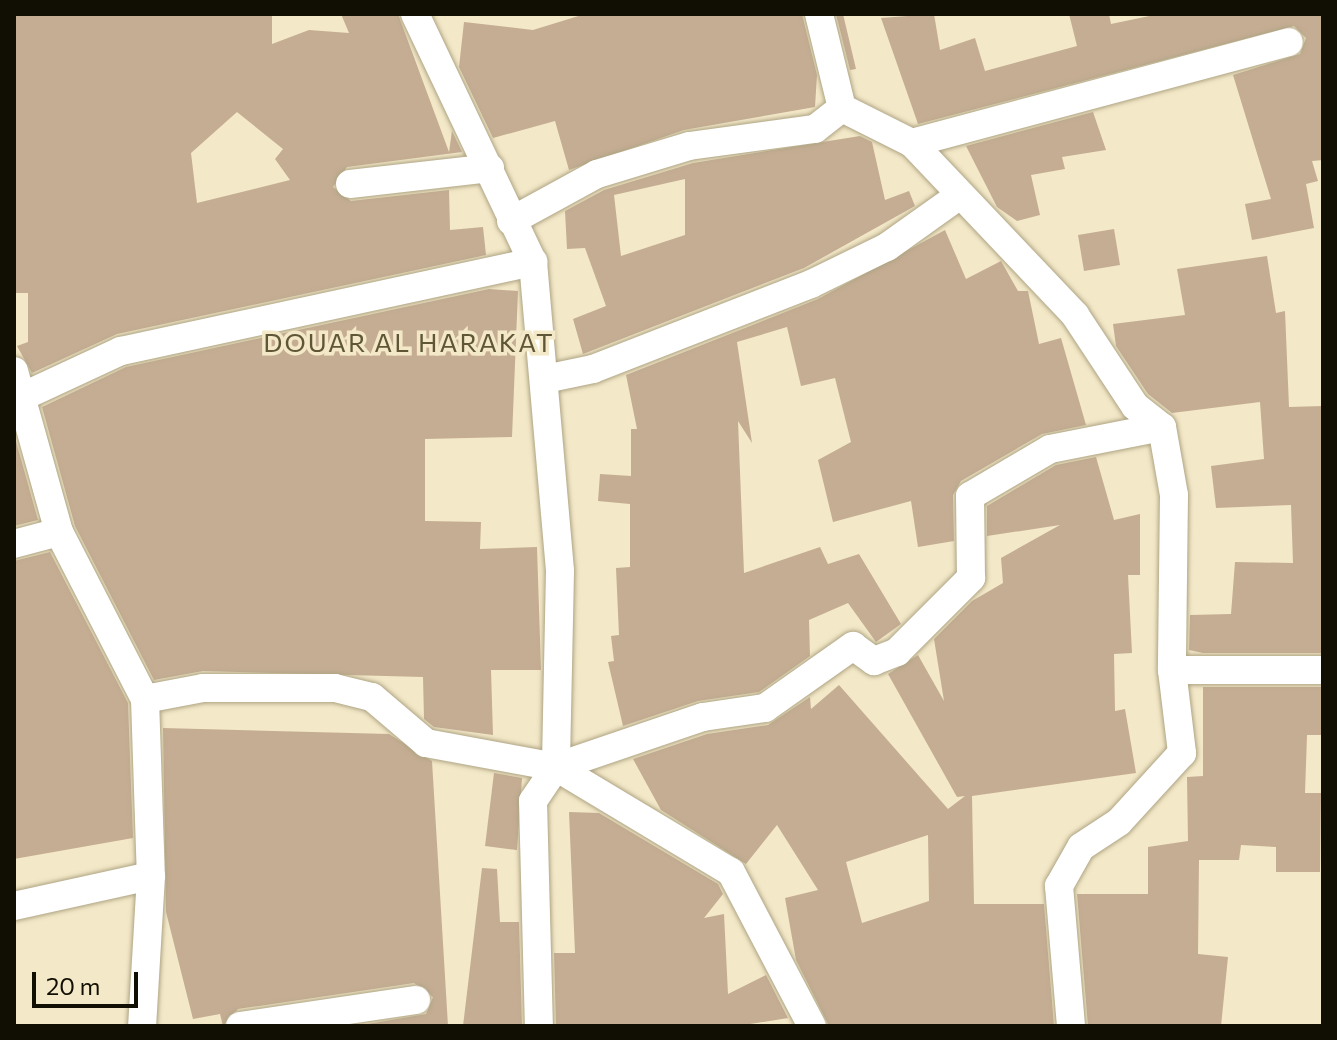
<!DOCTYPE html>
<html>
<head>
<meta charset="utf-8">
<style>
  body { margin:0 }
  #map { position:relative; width:1337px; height:1040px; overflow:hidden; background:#f3e8c7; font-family:Commissioner,sans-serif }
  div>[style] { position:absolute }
  .building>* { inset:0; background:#c5ad93 }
  .roads { filter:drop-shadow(0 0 2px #aea484) drop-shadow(0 0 2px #aea484) }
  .minor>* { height:28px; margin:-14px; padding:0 14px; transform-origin:14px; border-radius:14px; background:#fff }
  span { translate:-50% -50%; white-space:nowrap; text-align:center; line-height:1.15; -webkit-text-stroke:7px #f3e8c7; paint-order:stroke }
  .quarter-label { font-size:26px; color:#5f5638; letter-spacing:2px }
  .frame { position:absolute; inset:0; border:16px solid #110e04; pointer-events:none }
  .scale { position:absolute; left:32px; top:972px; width:106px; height:36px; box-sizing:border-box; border:4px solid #110e04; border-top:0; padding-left:10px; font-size:24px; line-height:28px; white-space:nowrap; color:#110e04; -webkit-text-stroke:6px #f3e8c7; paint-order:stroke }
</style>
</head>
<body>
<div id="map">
  <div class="building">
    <i style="clip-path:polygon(evenodd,14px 14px,272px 14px,272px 44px,309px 30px,349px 33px,341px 14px,398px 14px,449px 152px,452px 131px,462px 152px,347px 167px,333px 187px,351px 201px,449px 190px,450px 230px,483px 227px,486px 255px,117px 334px,32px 373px,17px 346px,28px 342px,28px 293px,14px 293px,14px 14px,237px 112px,283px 149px,275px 159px,290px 180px,197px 203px,191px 153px,237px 112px)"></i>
    <i style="clip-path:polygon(585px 14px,802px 14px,817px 75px,815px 107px,684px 130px,569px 170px,555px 121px,493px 138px,459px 67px,464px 22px,533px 30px)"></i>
    <i style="clip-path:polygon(836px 14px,843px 14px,856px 69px,850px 70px)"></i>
    <i style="clip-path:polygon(934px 14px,940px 50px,975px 38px,985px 71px,1077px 46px,1069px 14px,1109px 14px,1111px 24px,1159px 14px,1323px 14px,1323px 160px,1312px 161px,1318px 181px,1306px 184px,1314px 228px,1252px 240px,1245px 204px,1271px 199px,1233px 75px,1300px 54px,1306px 38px,1294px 26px,918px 124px,881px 18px)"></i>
    <i style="clip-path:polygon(1093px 112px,1106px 150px,1062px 157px,1065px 169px,1031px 175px,1040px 215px,1017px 221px,997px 207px,966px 146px)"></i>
    <i style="clip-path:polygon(evenodd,860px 136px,872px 142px,885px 200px,909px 191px,915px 206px,804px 268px,583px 354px,573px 319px,606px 306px,585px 248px,567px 249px,565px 211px,604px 190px,693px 163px,860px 136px,685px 179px,685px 235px,621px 256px,614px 195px,685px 179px)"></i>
    <i style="clip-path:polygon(1114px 229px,1120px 265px,1084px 271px,1078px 235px)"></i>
    <i style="clip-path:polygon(945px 230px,966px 279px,1001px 261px,1018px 291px,1028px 291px,1039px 344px,1061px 338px,1086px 425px,1042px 434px,961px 481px,953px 495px,954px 541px,918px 547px,911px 501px,833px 522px,818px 460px,851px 442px,835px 378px,801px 386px,787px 327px,737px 342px,752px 443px,738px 421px,744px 573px,820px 547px,828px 564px,859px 554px,901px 624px,876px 642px,848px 603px,809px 620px,810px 656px,759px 692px,698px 701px,623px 726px,608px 662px,614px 661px,611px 636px,619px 635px,616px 568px,630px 567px,630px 504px,598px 501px,600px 474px,631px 476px,631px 429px,637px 429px,626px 375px,818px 299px)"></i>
    <i style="clip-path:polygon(1267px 256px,1276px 313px,1285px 311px,1289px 407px,1323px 406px,1323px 653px,1203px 653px,1189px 650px,1190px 615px,1231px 614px,1235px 562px,1293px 563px,1291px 505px,1216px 508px,1211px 466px,1264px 459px,1260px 402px,1172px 413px,1148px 394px,1116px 346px,1113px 324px,1185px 315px,1177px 269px)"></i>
    <i style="clip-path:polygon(489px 289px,518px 291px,512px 437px,425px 439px,425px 521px,481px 522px,480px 549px,537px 547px,541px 670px,491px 670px,493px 735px,434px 727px,424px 719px,423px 677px,203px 671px,154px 680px,75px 526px,42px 407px,126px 367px)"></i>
    <i style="clip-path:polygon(14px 434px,38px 520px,14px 526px)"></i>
    <i style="clip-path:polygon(evenodd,1096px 457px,1114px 520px,1140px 514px,1140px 575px,1128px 575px,1132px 653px,1114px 654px,1115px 711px,1125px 709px,1136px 773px,972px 796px,974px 904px,1044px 904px,1054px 1026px,829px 1026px,796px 960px,785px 898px,818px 890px,777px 825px,746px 864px,661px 810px,633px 759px,707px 734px,768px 725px,810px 697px,811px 709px,839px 685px,948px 809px,965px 796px,957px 797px,888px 674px,918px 655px,944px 701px,934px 639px,972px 601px,1003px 583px,1001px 558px,1060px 525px,987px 536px,987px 506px,1056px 465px,1096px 457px,928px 835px,929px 901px,862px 923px,846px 862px,928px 835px)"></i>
    <i style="clip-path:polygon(50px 552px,128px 703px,133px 838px,14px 859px,14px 561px)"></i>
    <i style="clip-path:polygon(1203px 687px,1323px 687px,1323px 735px,1307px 735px,1305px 793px,1321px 793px,1320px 872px,1276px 872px,1276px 847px,1241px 845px,1239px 860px,1199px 860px,1198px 954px,1228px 957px,1221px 1026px,1088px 1026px,1077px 894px,1148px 894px,1148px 847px,1188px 841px,1187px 777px,1203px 776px)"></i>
    <i style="clip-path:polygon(163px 728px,389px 734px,432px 761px,448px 1026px,356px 1026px,426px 1014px,433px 997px,414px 983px,238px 1009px,223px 1026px,220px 1014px,193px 1019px,166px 912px)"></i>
    <i style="clip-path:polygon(494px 773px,522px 778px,517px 850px,485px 846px)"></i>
    <i style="clip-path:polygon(569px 812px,599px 813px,718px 884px,723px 894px,704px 918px,724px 914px,728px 994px,766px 975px,788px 1018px,738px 1026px,556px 1026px,554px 953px,575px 953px)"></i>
    <i style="clip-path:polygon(482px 868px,497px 869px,500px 922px,519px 922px,522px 1026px,463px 1026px)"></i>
  </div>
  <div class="roads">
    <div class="minor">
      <i style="left:415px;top:14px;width:275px;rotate:64.6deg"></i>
      <i style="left:533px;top:262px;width:310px;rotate:85deg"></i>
      <i style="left:560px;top:571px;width:196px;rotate:91.2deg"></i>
      <i style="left:556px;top:767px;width:41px;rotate:124.1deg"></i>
      <i style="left:533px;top:801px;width:225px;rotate:88.5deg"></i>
      <i style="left:819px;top:14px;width:97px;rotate:76.3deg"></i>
      <i style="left:842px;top:108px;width:78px;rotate:26.6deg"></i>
      <i style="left:912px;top:143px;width:237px;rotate:46.5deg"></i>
      <i style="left:1075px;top:315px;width:109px;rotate:56.6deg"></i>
      <i style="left:1135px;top:406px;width:34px;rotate:38deg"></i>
      <i style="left:1162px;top:427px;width:69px;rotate:80deg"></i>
      <i style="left:1174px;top:495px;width:175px;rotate:90.7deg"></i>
      <i style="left:1172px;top:670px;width:84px;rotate:83.1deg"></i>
      <i style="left:1182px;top:753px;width:93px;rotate:132.4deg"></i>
      <i style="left:1119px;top:822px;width:45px;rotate:146.7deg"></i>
      <i style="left:1081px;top:847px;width:45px;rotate:119.4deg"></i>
      <i style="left:1059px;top:886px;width:141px;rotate:85.1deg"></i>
      <i style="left:912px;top:143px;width:390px;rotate:-15deg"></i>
      <i style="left:350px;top:184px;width:141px;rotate:-6.5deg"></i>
      <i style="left:511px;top:221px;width:98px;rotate:-28.7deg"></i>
      <i style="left:597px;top:174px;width:96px;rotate:-16.9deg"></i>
      <i style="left:689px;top:146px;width:127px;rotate:-7.7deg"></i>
      <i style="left:815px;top:129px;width:34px;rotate:-38deg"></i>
      <i style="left:14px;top:371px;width:167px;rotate:74.4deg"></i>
      <i style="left:59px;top:532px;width:47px;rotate:165.1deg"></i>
      <i style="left:545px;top:379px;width:49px;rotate:-11.8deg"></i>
      <i style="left:593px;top:369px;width:234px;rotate:-21.3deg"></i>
      <i style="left:811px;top:284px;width:85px;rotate:-26deg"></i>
      <i style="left:887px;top:247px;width:86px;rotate:-35.5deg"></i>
      <i style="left:26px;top:395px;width:105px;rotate:-24.9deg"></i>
      <i style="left:121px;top:351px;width:422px;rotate:-12.2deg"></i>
      <i style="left:59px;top:532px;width:188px;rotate:62.8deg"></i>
      <i style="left:145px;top:699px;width:177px;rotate:88.1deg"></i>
      <i style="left:151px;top:876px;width:150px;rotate:93.4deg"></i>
      <i style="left:1172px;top:670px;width:151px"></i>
      <i style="left:145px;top:699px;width:59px;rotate:-10.7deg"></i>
      <i style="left:203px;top:688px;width:132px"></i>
      <i style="left:335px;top:688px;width:38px;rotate:14deg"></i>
      <i style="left:372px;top:697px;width:71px;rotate:40.4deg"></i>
      <i style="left:426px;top:743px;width:132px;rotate:10.5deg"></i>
      <i style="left:556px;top:767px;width:204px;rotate:31deg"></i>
      <i style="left:731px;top:872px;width:174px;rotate:62.3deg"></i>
      <i style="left:556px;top:767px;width:155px;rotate:-18.8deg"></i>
      <i style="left:703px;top:717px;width:63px;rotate:-8.3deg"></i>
      <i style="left:765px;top:708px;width:108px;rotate:-35.2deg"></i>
      <i style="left:853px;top:646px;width:26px;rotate:36deg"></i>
      <i style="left:874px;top:661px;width:25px;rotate:-21deg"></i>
      <i style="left:897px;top:652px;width:105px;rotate:-45deg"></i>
      <i style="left:971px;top:578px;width:82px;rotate:-90.7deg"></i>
      <i style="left:970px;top:496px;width:93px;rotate:-30.4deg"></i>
      <i style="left:1050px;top:449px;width:114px;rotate:-11.1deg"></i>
      <i style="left:14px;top:906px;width:140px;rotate:-12.4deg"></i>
      <i style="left:240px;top:1026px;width:178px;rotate:-8.4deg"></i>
    </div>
  </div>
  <div class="quarter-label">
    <span style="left:409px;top:342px">DOUAR AL HARAKAT</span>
  </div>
  <div class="frame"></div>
  <div class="scale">20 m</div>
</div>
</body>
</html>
